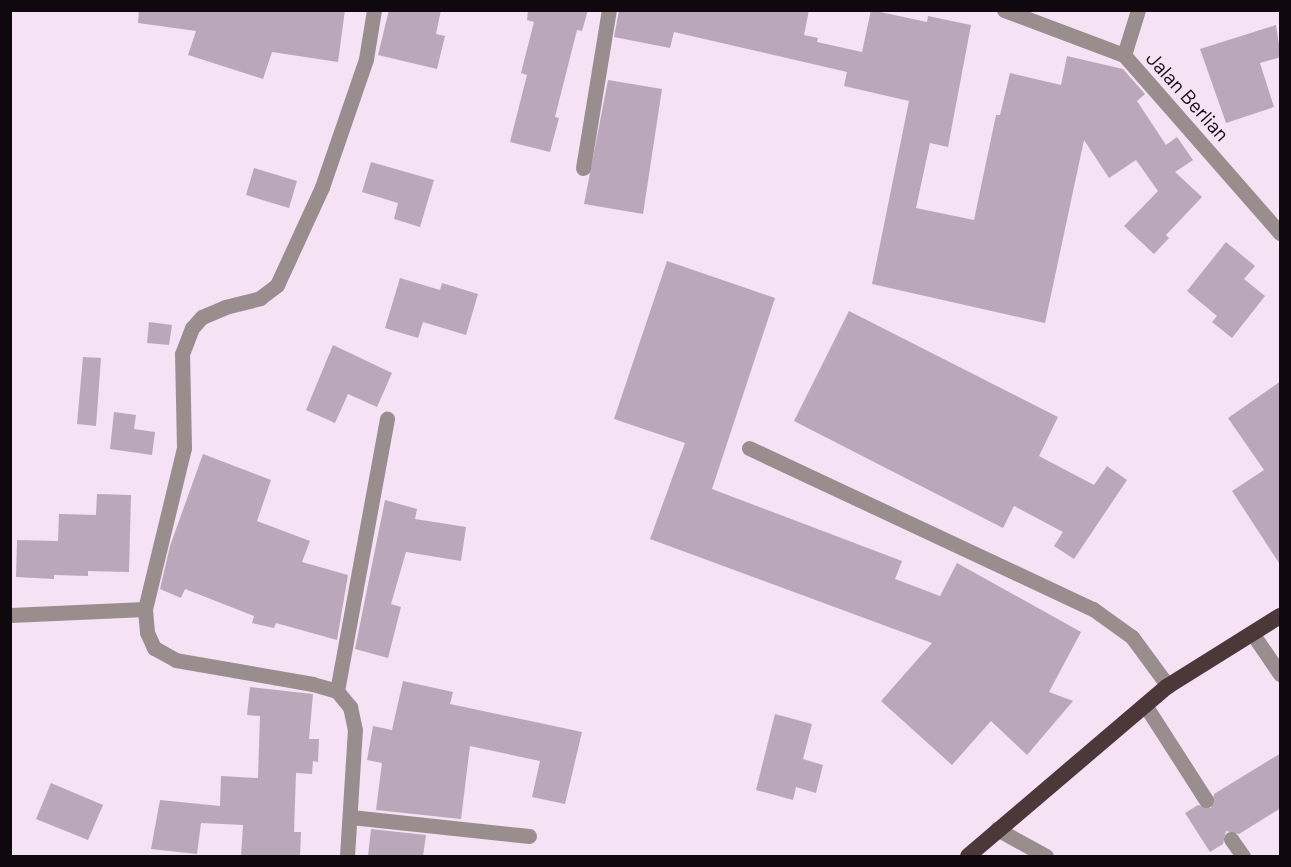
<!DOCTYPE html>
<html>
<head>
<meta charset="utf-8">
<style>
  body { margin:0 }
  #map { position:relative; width:1291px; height:867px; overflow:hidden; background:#f5e2f5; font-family:Barlow,sans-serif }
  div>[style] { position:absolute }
  .building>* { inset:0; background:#baa8ba }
  .service>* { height:15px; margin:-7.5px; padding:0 7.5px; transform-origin:7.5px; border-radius:7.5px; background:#9a8d8e }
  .minor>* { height:15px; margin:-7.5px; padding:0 7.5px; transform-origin:7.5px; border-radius:7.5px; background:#9a8d8e }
  .tertiary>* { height:15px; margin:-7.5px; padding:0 7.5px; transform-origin:7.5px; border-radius:7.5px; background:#9a8d8e }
  .trunk>* { height:16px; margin:-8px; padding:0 8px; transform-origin:8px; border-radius:8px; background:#4c3838 }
  span { translate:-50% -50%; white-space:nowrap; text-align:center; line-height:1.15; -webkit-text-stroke:4.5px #f5e2f5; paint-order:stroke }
  .street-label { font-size:20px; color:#0f090f }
  .frame { position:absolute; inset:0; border:12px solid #0f090f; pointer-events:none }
</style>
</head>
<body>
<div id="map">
  <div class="building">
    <i style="clip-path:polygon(139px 10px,345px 10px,338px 62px,272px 52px,263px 79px,188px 55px,196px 31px,138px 23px)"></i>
    <i style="clip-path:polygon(389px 10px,441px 10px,436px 34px,445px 36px,437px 69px,378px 55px)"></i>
    <i style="clip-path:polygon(528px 10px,588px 10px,582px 31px,577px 30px,555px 117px,559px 118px,550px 152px,510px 142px,527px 75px,521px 73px,534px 22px,527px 20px)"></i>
    <i style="clip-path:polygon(619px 10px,809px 10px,804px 35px,818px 38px,817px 42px,862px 52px,871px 10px,927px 22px,928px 16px,971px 25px,948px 147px,930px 143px,916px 208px,974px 220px,996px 115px,1000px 115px,1010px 73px,1061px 85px,1067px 56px,1123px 69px,1145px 94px,1137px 101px,1166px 145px,1177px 137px,1193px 160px,1175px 172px,1202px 197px,1166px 235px,1169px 238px,1154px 254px,1124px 226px,1158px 191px,1136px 160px,1109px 178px,1084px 140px,1045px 323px,872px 284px,909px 101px,844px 86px,847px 72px,674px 32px,670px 48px,614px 37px)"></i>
    <i style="clip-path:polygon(1276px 25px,1281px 57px,1260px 63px,1274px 107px,1226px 123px,1200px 49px)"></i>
    <i style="clip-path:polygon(608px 80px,662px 89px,643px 214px,584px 204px)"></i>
    <i style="clip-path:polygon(371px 162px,434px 180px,420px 227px,394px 219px,398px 203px,362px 192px)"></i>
    <i style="clip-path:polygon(254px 168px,297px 181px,289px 208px,246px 195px)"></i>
    <i style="clip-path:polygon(1226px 242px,1255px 266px,1244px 279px,1265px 296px,1232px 338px,1212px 322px,1217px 316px,1187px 291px)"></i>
    <i style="clip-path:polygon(667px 261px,775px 298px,712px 489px,902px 561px,895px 579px,940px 596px,957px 563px,1081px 632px,1049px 692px,1073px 701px,1027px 755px,991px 721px,952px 765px,881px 701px,932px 643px,650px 539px,685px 443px,614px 419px)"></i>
    <i style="clip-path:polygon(400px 278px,440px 290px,442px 283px,478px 294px,466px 335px,423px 322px,418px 338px,385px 328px)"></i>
    <i style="clip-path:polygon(849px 311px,1058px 417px,1039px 456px,1094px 485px,1107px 466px,1127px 480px,1074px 559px,1054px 546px,1063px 532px,1014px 506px,1003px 528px,794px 421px)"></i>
    <i style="clip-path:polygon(149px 322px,172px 325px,169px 345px,147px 343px)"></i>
    <i style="clip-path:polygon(333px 345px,392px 373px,377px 407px,348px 394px,335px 423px,306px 410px)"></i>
    <i style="clip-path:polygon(83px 357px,101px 358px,96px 426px,77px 424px)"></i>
    <i style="clip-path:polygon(1281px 381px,1281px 566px,1232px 491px,1264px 470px,1228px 418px)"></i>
    <i style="clip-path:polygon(114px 412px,136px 415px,134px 429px,155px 432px,152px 455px,110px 449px)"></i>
    <i style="clip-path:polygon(203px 454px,271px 480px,257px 521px,310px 541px,302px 562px,348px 575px,337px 640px,276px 623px,274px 628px,252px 623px,254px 616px,185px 589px,181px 598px,160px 589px,170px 546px)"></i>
    <i style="clip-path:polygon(97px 494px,131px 495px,129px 572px,88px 571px,88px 576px,54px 575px,54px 579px,16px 577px,17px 540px,58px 541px,59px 514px,96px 515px)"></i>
    <i style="clip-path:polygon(385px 500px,417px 509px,415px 519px,466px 527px,461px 561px,406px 552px,391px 604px,401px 607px,388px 658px,355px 649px)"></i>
    <i style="clip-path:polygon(403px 681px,453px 692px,450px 704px,582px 732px,565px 804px,532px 797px,540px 761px,470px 746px,461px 819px,376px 810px,382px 763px,367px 760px,373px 726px,392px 730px)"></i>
    <i style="clip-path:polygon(250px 687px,313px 694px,309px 739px,319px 739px,318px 762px,313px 761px,312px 774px,296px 773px,294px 832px,301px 832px,300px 856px,241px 856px,243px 825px,201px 823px,197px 854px,151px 849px,160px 800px,220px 806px,221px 776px,258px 778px,260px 716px,247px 715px)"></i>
    <i style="clip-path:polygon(775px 714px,812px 724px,803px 759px,823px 765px,816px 793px,796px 787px,793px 800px,756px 790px)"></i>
    <i style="clip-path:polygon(1281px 753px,1281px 808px,1239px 834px,1226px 831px,1223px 844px,1210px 852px,1185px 813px,1198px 805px,1211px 808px,1214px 794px)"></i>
    <i style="clip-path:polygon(51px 783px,103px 805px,88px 840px,36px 819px)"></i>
    <i style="clip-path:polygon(371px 829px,426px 835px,423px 856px,368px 856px)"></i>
  </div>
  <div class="service">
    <i style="left:749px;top:448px;width:380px;rotate:25.1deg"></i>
    <i style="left:1093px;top:609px;width:48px;rotate:35.7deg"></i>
    <i style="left:1132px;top:637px;width:61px;rotate:53.7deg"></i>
    <i style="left:1252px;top:633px;width:50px;rotate:55.7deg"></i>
    <i style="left:1145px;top:705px;width:113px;rotate:57.3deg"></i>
    <i style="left:997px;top:829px;width:56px;rotate:28.9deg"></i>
    <i style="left:1231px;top:839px;width:21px;rotate:55deg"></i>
  </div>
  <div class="minor">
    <i style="left:1124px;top:55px;width:47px;rotate:-72.7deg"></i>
    <i style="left:583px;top:168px;width:160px;rotate:-80.7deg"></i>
    <i style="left:10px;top:615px;width:135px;rotate:-2.5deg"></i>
    <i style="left:337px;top:691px;width:277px;rotate:-79.6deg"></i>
    <i style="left:351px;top:817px;width:179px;rotate:6.1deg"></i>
    <i style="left:347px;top:856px;width:126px;rotate:-86.4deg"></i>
    <i style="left:355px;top:730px;width:24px;rotate:-102deg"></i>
    <i style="left:350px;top:707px;width:21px;rotate:-129deg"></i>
    <i style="left:337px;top:691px;width:25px;rotate:-164deg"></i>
    <i style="left:313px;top:684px;width:139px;rotate:-170.1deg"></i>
    <i style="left:176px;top:660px;width:25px;rotate:-151deg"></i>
    <i style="left:154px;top:648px;width:17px;rotate:-114deg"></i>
    <i style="left:147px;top:632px;width:23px;rotate:-95deg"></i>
    <i style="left:145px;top:609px;width:166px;rotate:-76.4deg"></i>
    <i style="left:184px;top:448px;width:94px;rotate:-91.2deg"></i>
    <i style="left:182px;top:354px;width:28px;rotate:-69deg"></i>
    <i style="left:192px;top:328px;width:15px;rotate:-48deg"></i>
    <i style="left:202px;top:317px;width:25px;rotate:-23deg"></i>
    <i style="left:225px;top:307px;width:36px;rotate:-14deg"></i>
    <i style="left:260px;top:298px;width:21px;rotate:-37deg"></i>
    <i style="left:277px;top:285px;width:108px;rotate:-65.3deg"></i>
    <i style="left:322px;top:187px;width:135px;rotate:-71deg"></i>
    <i style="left:366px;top:59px;width:50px;rotate:-80.7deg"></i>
  </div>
  <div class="tertiary">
    <i style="left:1004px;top:10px;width:128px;rotate:20.6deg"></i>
    <i style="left:1124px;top:55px;width:237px;rotate:48.8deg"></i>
  </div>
  <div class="trunk">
    <i style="left:968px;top:856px;width:262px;rotate:-40.4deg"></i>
    <i style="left:1168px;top:686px;width:132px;rotate:-32deg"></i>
  </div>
  <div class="street-label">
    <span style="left:1188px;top:96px;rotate:48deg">Jalan Berlian</span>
  </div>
  <div class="frame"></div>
</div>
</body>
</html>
